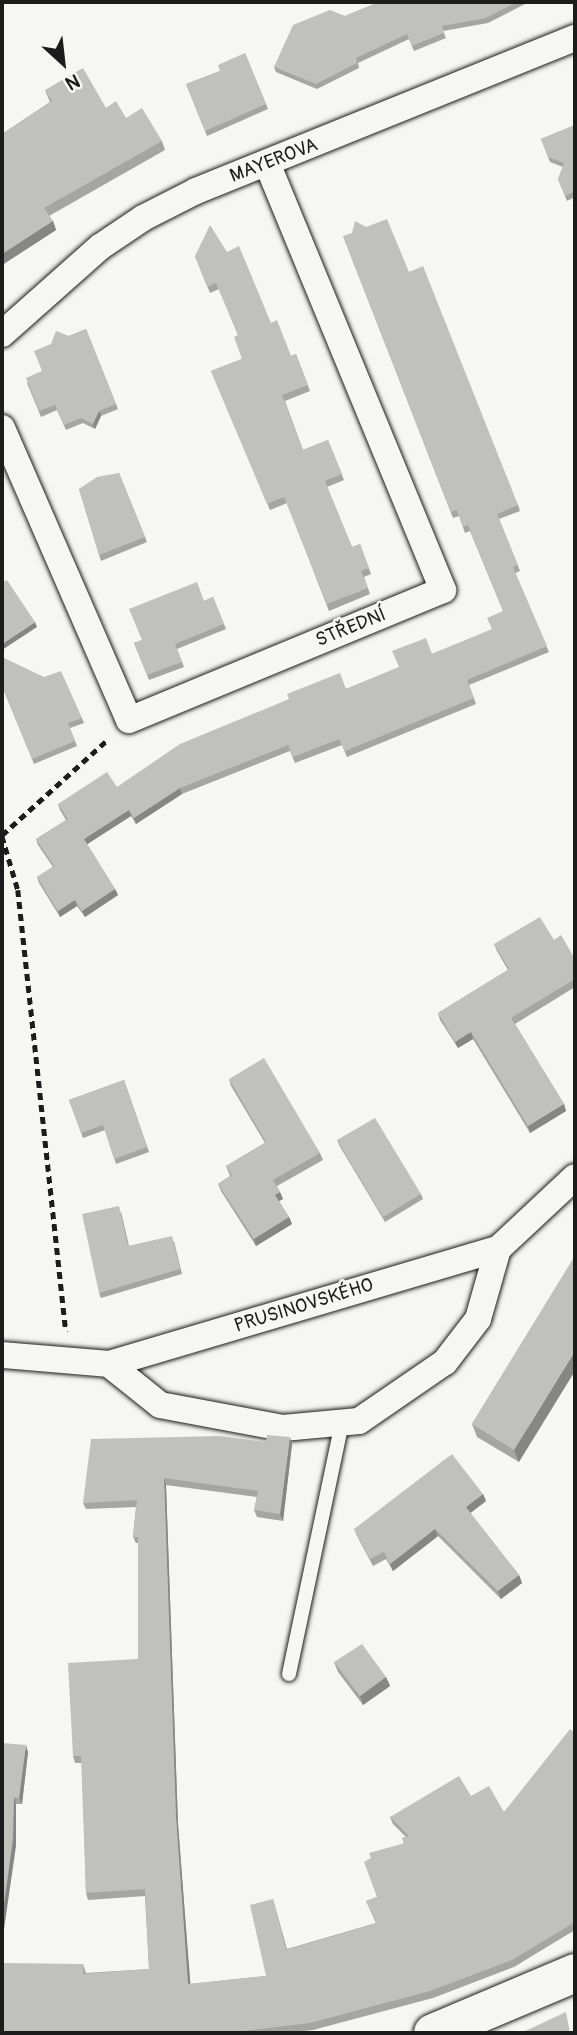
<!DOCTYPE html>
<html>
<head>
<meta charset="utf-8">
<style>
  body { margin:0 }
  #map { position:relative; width:577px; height:2035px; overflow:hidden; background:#f6f6f2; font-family:Pangolin,sans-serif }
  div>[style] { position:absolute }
  .path>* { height:4.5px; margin-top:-2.25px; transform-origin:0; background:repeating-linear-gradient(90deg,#1c1c1c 0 7px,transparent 0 12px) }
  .roads { filter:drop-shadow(0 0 2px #1c1c1c) drop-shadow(0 0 2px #1c1c1c) }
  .lane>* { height:14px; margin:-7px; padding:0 7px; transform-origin:7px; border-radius:7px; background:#f6f6f2 }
  .street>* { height:26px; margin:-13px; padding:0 13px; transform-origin:13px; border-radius:13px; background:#f6f6f2 }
  .secondary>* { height:38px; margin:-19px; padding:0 19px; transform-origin:19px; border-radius:19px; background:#f6f6f2 }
  .wall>* { inset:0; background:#a5a5a3 }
  .shaded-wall>* { inset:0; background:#868684 }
  .building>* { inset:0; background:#c0c0bd }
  span { translate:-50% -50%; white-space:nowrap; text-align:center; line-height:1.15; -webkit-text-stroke:5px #f6f6f2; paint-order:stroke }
  .street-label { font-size:19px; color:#1c1c1c }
  .frame { position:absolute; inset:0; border:4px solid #1c1c1c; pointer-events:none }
  .north { position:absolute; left:28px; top:28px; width:70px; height:70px; -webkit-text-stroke:5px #f6f6f2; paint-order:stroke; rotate:153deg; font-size:19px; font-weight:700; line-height:28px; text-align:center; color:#1c1c1c }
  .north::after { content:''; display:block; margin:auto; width:24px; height:32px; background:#1c1c1c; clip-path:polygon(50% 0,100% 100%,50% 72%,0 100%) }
</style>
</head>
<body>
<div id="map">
  <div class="path">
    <i style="left:2px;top:835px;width:142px;rotate:-42.1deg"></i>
    <i style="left:2px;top:836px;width:56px;rotate:73.5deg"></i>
    <i style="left:18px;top:890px;width:444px;rotate:83.8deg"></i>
  </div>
  <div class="roads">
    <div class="lane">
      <i style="left:289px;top:1674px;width:258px;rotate:-78.1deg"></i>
    </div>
    <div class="street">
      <i style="left:2px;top:334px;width:131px;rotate:-41.6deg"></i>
      <i style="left:100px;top:247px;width:52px;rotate:-34deg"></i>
      <i style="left:143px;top:218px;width:59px;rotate:-27deg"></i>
      <i style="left:196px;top:191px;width:409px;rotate:-22deg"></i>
      <i style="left:2px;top:428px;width:318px;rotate:66.5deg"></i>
      <i style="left:129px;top:720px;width:340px;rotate:-22.5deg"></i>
      <i style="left:443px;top:590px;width:460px;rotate:-112.4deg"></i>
      <i style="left:2px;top:1355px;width:107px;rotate:4.8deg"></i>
      <i style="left:109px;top:1364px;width:406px;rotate:-16.5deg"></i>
      <i style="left:498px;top:1249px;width:105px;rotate:-43.1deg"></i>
      <i style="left:109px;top:1364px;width:65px;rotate:38.8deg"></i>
      <i style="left:160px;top:1405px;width:125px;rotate:10.6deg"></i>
      <i style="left:283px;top:1428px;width:76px;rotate:-5.3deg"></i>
      <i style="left:359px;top:1421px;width:104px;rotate:-34.5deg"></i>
      <i style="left:445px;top:1362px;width:54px;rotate:-52.5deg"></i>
      <i style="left:478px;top:1319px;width:73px;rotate:-74.1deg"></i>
    </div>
    <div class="secondary">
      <i style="left:433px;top:2033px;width:154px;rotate:-22.9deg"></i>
    </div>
  </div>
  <div class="wall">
    <i style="clip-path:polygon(379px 2px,529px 2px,488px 23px,443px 31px,446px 38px,414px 51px,409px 39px,358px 63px,359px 68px,317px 89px,276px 72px,274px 67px,345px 16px)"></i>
    <i style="clip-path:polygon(245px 53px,268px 109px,207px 136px,186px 84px,220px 71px)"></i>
    <i style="clip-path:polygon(45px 90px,106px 108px,126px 118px,162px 141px,165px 150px,49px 216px,53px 221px,56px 230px,2px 265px,2px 134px,50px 102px)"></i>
    <i style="clip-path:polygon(575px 125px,575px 197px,567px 201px,558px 179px,563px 167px,550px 162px,541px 139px)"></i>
    <i style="clip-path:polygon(343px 236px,409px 272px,518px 505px,520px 511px,499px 519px,520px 571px,515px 573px,549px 652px,469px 685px,476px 704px,347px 757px,342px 745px,295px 763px,290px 751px,182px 794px,136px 824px,131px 816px,87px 844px,115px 889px,118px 895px,85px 917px,77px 906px,60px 917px,39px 883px,37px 877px,53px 867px,38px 845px,36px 839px,66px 820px,60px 810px,58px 804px,117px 787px,346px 689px,491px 630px,503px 611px,470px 531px,465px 533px,459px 516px,453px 518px)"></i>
    <i style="clip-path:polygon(227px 252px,291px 356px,296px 354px,310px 391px,285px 401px,303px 450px,328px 440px,344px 480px,327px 487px,352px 547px,360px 544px,371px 574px,364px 577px,370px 594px,329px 611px,287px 503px,270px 510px,211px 371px,242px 359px,238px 335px,219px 289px,210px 293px,195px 256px)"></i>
    <i style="clip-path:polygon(86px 329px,118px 409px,101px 416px,95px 429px,83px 423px,66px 430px,57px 410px,41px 417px,27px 383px,42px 371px,69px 336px)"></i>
    <i style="clip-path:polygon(119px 473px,147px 542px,101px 561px,79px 489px)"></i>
    <i style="clip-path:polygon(213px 597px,226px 629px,177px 649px,184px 667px,149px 680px,134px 643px,142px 640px,204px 601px)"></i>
    <i style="clip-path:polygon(2px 686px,82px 718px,84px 723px,70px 728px,77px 746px,34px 764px)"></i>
    <i style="clip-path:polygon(554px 940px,575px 959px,575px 987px,515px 1024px,564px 1104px,566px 1111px,530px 1133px,473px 1039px,458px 1048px,440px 1020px,438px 1013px,508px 970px,497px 951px,494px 944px)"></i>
    <i style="clip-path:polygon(229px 1079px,320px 1153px,323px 1160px,277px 1186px,283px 1199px,279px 1201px,289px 1217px,292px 1224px,256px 1246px,221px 1191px,218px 1184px,230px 1176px,226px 1166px,265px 1143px,231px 1086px)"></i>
    <i style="clip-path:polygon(124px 1080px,149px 1152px,116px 1164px,105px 1130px,83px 1138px,69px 1100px)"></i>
    <i style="clip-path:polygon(337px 1140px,421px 1194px,423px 1199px,385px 1222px,339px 1145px)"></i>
    <i style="clip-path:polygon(121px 1211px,129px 1246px,174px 1241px,182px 1274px,101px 1298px,99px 1293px)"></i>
    <i style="clip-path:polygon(575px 1256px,519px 1462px,477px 1437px,472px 1424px)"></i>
    <i style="clip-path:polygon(266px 1442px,292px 1444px,283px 1521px,257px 1517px,254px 1510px,257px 1497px,166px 1485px,178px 1824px,190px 1984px,266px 1976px,273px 1899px,287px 1949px,376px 1923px,366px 1901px,377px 1897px,404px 1843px,402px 1838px,406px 1837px,393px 1824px,390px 1817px,471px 1796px,504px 1812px,575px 1733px,575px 1930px,514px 1967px,433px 1998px,313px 2030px,285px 2033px,2px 2033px,83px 1964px,86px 1973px,149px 1969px,145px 1896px,88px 1900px,86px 1893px,82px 1763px,75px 1763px,73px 1756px,138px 1659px,138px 1543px,136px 1543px,133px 1537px,136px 1507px,86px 1509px,83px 1503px)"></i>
    <i style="clip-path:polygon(483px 1494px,486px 1501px,470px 1513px,519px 1575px,522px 1583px,501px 1599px,438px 1536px,393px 1571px,386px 1559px,373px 1566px,357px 1536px,354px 1529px)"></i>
    <i style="clip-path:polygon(334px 1662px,386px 1677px,390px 1686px,363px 1705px,338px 1672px)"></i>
    <i style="clip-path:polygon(2px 1743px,28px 1752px,22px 1804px,16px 1804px,16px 1846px)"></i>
  </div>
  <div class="shaded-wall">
    <i style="clip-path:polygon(53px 221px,56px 230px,2px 265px,2px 254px)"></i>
    <i style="clip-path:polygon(99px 411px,101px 416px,95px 429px,93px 424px)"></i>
    <i style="clip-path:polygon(35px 622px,37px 627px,2px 650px,2px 644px)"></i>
    <i style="clip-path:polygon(180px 788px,182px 794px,136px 824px,134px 818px)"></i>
    <i style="clip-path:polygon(129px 810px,131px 816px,86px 845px,84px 839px)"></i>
    <i style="clip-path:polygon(115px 889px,118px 895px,85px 917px,82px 911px)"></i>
    <i style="clip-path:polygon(75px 900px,77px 906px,60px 917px,58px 911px)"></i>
    <i style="clip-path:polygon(471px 1032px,473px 1039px,458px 1048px,455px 1042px)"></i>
    <i style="clip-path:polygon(564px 1104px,566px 1111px,530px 1133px,528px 1126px)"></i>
    <i style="clip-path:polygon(280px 1192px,283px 1199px,277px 1202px,275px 1195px)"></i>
    <i style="clip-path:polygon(289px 1217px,292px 1224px,256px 1246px,254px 1239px)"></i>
    <i style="clip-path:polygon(575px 1351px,575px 1371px,519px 1462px,514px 1450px)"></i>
    <i style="clip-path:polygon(290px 1437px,292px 1444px,283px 1521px,280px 1514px)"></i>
    <i style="clip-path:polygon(164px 1478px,166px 1485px,178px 1824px,191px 1991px,188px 1984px,176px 1817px)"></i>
    <i style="clip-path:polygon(483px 1494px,486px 1501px,468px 1515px,466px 1507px)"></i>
    <i style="clip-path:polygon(435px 1529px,438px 1536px,393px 1571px,390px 1564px)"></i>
    <i style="clip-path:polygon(519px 1575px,522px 1583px,501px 1599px,498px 1591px)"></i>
    <i style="clip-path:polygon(386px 1677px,390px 1686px,363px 1705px,360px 1696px)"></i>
    <i style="clip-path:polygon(26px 1745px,28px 1752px,22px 1804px,19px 1798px)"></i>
    <i style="clip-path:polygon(14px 1797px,16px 1804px,16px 1846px,2px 1943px,2px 1919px)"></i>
  </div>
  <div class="building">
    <i style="clip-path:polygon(379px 2px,517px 2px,486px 18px,442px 26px,444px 33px,412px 46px,407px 34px,356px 58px,357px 63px,316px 84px,274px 67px,293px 25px,330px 10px,345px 16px)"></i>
    <i style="clip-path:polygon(245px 53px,266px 104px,205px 131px,186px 84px,220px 71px,218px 65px)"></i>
    <i style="clip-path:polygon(83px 68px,106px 108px,116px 101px,126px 118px,142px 108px,162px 141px,44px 208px,53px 221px,2px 254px,2px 134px,52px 101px,45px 90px)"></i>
    <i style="clip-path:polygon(575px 125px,575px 191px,565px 196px,558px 179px,564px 163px,548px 157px,541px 139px)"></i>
    <i style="clip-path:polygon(387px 219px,409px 272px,423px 266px,518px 505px,497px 514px,518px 565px,513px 567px,547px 646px,467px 680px,474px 698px,345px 751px,339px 739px,293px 757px,288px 745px,180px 788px,134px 818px,129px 810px,84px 839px,115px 889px,82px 911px,75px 900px,58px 911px,37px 877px,54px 866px,36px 839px,68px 819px,58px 804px,107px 772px,117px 787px,180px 744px,289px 699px,287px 694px,340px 673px,346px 689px,399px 667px,392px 651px,426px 638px,432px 654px,492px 629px,487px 618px,503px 611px,468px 525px,463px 527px,457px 510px,451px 512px,343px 236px,352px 233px,355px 221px,366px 227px)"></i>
    <i style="clip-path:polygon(210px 225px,227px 252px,239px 246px,271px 323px,277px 320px,291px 356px,296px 354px,308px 385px,282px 395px,303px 450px,328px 440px,342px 474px,325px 481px,352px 547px,360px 544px,369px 568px,361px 571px,368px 588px,327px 604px,284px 497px,267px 504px,211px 371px,242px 359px,234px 337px,238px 335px,216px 283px,207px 287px,195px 256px)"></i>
    <i style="clip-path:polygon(86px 329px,116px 404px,99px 411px,93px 424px,81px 418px,64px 425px,55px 405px,39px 411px,26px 378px,42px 371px,34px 351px,51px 344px,56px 331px,69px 336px)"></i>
    <i style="clip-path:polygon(119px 473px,145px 537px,99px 555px,79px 489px,97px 477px)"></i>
    <i style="clip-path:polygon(7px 580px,35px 622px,2px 644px,2px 583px)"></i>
    <i style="clip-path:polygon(197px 582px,204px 601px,213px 597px,224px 624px,175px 644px,182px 662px,147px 675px,134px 643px,142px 640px,129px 609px)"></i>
    <i style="clip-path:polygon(2px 657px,44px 677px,61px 671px,82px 718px,68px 723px,75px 741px,32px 759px,2px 686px)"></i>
    <i style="clip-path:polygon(540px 917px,554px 940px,561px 935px,575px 959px,575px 979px,511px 1018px,564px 1104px,528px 1126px,471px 1032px,455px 1042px,438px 1013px,509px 969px,494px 944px)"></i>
    <i style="clip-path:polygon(264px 1058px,320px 1153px,273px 1180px,280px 1192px,275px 1195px,289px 1217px,254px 1239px,218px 1184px,232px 1175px,226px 1166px,266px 1142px,229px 1079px)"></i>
    <i style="clip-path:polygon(124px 1080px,147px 1147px,114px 1159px,103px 1125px,81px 1133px,69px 1100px)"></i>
    <i style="clip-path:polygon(375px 1118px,421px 1194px,383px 1217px,337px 1140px)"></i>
    <i style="clip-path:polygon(119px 1206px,128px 1246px,172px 1236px,180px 1269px,99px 1293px,82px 1214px)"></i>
    <i style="clip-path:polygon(575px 1256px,575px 1351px,514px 1450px,472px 1424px)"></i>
    <i style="clip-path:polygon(267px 1435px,290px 1437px,280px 1514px,254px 1510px,258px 1491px,164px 1478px,176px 1817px,188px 1984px,266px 1976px,250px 1905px,273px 1899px,286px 1950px,377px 1923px,366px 1901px,377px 1897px,364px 1862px,371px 1858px,369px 1853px,405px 1843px,402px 1838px,409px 1836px,390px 1817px,459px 1776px,471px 1796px,489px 1786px,504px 1812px,570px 1729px,575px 1733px,575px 1922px,512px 1960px,430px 1991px,310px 2023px,227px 2033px,2px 2033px,2px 1963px,83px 1964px,83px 1974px,149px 1969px,145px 1889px,86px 1893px,81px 1756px,73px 1756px,68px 1663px,138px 1659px,138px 1537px,133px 1537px,137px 1500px,83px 1503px,91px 1439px,220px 1436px,266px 1442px)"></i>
    <i style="clip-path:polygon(452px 1454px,483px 1494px,466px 1507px,519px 1575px,498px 1591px,435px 1529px,390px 1564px,384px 1552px,370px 1559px,354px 1529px)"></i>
    <i style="clip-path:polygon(362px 1644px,386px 1677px,360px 1696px,334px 1662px)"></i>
    <i style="clip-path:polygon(2px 1743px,26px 1745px,19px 1798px,14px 1797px,13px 1839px,2px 1919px)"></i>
    <i style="clip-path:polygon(566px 2012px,570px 2033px,521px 2033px)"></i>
  </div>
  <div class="street-label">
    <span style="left:274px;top:161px;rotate:-21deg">MAYEROVA</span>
    <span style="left:351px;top:628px;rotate:-22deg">STŘEDNÍ</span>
    <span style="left:304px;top:1306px;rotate:-17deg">PRUSINOVSKÉHO</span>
  </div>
  <div class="frame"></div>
  <div class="north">N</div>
</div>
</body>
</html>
